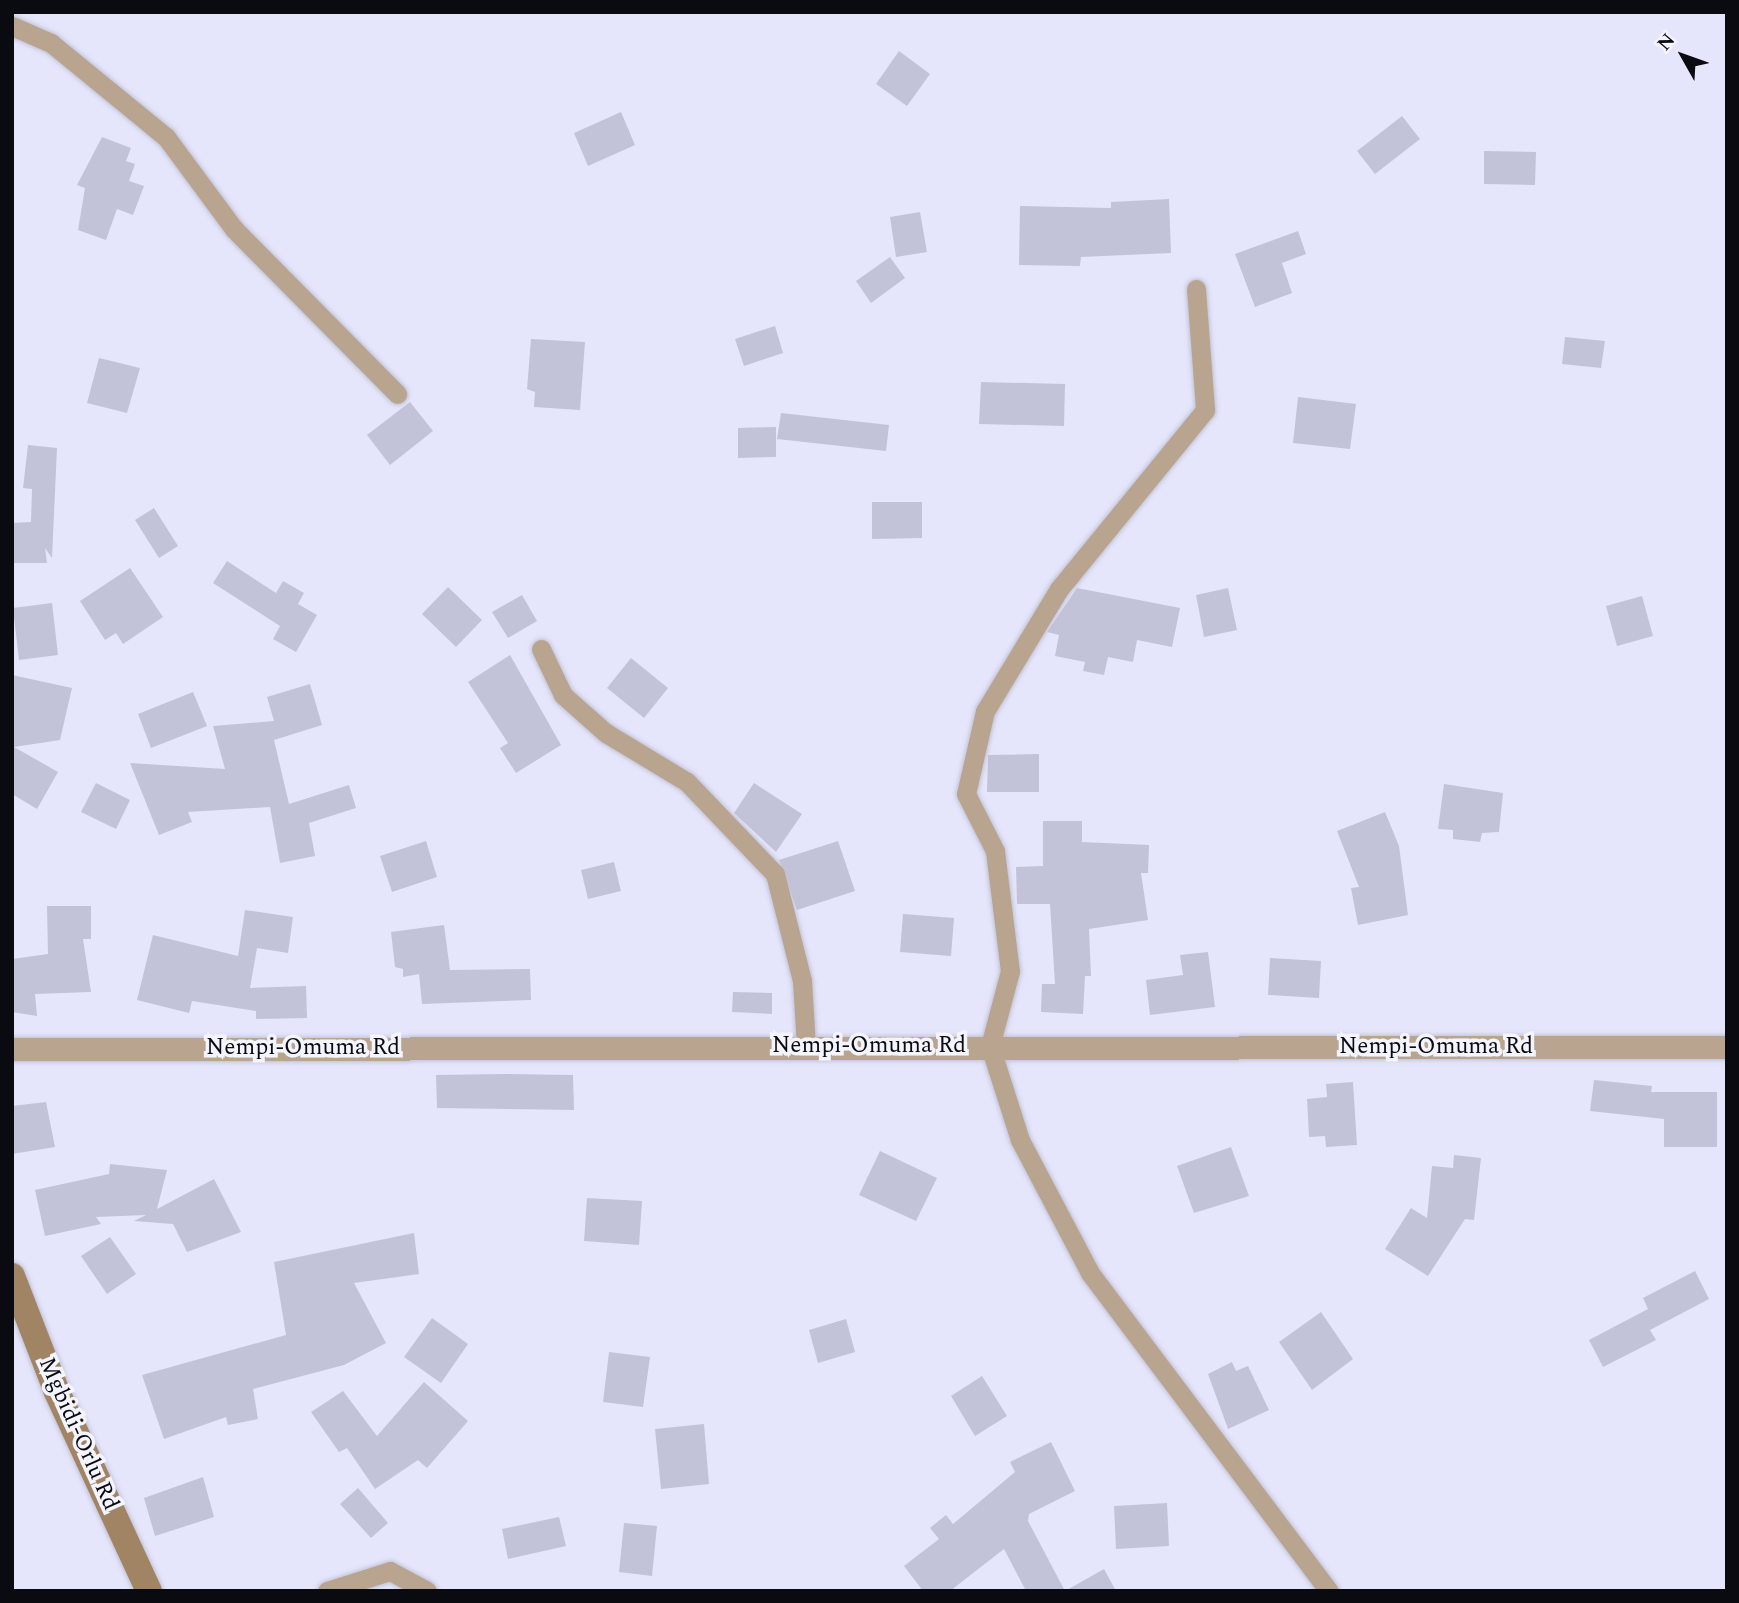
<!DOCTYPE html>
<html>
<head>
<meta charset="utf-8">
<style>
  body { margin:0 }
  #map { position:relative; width:1739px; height:1603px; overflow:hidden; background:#e5e6fc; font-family:Spectral,serif }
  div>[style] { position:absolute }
  .building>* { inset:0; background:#c2c3d8 }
  .roads { filter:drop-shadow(0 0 2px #c2c3d6) drop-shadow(0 0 2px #c2c3d6) }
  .minor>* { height:19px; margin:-9.5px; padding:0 9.5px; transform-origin:9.5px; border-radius:9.5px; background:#b9a58f }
  .tertiary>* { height:23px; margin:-11.5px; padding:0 11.5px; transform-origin:11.5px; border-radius:11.5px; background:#b9a58f }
  .secondary>* { height:26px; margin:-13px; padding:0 13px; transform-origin:13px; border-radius:13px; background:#a18463 }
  span { translate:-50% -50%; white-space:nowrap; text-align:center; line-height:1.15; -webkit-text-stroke:7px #f4f4fd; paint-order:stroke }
  .street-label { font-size:23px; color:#0a0b11 }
  .frame { position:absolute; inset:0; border:14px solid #0a0b11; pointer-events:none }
  .north { position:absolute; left:1648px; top:21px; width:70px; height:70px; -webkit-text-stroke:5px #f4f4fd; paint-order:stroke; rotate:310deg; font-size:19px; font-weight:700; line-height:28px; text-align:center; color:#0a0b11 }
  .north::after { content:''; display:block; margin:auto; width:24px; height:32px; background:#0a0b11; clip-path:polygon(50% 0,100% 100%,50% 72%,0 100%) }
</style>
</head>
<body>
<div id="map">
  <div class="building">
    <i style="clip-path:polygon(899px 51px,930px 74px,907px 106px,876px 84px)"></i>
    <i style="clip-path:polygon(621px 112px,635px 145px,588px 166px,574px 133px)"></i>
    <i style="clip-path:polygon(1402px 116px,1420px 139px,1375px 174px,1357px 151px)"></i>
    <i style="clip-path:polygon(102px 137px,131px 148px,126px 161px,135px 164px,129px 181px,144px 186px,133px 215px,117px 209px,106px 240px,78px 230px,85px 188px,77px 185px)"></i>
    <i style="clip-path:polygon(1484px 151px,1536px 152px,1535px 185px,1484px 184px)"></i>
    <i style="clip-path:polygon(1169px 199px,1171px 253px,1081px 257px,1080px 266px,1019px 265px,1020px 206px,1111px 208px,1111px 202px)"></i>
    <i style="clip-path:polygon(920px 212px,927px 252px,896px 257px,890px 217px)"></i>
    <i style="clip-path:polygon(1298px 231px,1306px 254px,1282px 263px,1292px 293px,1255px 307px,1235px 254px)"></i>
    <i style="clip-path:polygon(890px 257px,905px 278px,871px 303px,856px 281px)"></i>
    <i style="clip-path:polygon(775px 326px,783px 353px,744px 366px,735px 339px)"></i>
    <i style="clip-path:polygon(1565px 337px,1605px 341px,1601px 368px,1562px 364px)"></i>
    <i style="clip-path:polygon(531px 339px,585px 342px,580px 410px,534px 407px,535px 392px,527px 389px)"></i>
    <i style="clip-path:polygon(99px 358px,140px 368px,127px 413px,87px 403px)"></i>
    <i style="clip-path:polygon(981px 382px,1065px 384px,1064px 426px,979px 424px)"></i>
    <i style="clip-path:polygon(1298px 397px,1356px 404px,1350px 449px,1293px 443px)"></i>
    <i style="clip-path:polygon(410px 402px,433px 431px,390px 465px,367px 435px)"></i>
    <i style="clip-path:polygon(781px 413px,889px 425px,886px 451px,777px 439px)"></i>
    <i style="clip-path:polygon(776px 427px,776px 457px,738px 458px,738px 428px)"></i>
    <i style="clip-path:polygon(28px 445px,57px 448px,52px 558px,45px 548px,47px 563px,12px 563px,12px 523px,31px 522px,32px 489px,23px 488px)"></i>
    <i style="clip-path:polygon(872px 502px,922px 502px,922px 538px,872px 539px)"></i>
    <i style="clip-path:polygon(154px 508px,178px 546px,159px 558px,135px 520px)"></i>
    <i style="clip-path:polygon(227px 561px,276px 593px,283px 581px,304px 593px,298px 604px,317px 615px,296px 652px,273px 639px,280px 626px,213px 583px)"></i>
    <i style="clip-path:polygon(130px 568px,163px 617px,123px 644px,116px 633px,105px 640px,80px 601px)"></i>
    <i style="clip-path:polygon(448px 587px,482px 620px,456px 647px,422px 614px)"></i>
    <i style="clip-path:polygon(1077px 588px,1180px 608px,1172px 647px,1137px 640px,1133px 662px,1108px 657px,1104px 675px,1083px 671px,1085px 662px,1055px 656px,1059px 635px,1047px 632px)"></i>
    <i style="clip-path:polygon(1228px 588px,1237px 630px,1204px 637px,1196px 595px)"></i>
    <i style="clip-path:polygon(522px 595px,537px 621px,508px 638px,492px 612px)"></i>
    <i style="clip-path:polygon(1642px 596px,1653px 636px,1617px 646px,1606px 606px)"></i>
    <i style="clip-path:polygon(52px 603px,58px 655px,19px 660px,13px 608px)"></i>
    <i style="clip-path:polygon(510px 655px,561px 745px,516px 773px,500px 748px,508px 743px,468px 682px)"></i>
    <i style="clip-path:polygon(631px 658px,668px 688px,644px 718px,607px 688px)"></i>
    <i style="clip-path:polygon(12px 675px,72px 688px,60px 740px,14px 747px,58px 772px,37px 809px,12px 794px)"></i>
    <i style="clip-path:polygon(310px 684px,322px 725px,274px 740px,289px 804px,349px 785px,356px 808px,309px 823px,315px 856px,280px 863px,270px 807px,188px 812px,192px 822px,159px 835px,130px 763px,225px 769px,213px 726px,274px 721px,267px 697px)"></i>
    <i style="clip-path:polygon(193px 692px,207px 726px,151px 748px,138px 714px)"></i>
    <i style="clip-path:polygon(1039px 754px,1039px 792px,987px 792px,988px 755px)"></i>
    <i style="clip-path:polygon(96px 783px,130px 800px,116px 829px,81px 812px)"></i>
    <i style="clip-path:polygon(754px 783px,802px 814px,776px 852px,734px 813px)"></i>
    <i style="clip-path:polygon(1444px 784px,1503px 793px,1499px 832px,1482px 833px,1480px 842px,1453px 839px,1453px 830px,1438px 829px)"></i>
    <i style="clip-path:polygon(1385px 812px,1399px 846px,1408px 915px,1358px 925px,1351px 888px,1359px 887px,1337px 831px)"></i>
    <i style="clip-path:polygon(1043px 821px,1082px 821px,1082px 842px,1149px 845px,1148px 873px,1141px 873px,1148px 920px,1089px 929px,1091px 976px,1085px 976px,1083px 1014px,1041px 1012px,1042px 984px,1055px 984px,1050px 904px,1017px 904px,1016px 867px,1043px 866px)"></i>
    <i style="clip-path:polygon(426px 841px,437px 877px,392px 892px,380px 856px)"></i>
    <i style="clip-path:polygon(838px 841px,855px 891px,797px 910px,779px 860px)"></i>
    <i style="clip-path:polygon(614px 862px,621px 891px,588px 899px,581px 870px)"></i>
    <i style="clip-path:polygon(47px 906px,91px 906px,91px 939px,83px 939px,91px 992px,35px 994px,37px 1016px,12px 1012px,12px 959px,48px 954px)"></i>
    <i style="clip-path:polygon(245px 910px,293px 917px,288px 953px,257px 948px,250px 988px,306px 986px,307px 1018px,256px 1019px,256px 1011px,192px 1001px,189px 1013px,137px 1000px,153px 935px,238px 956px)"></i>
    <i style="clip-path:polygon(903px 914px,954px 918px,951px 956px,900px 952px)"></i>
    <i style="clip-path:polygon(444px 925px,450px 970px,530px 969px,531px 1000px,422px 1004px,419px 974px,403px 977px,403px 969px,395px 967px,391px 932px)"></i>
    <i style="clip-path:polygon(1208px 952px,1215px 1007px,1150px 1015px,1146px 980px,1183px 975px,1180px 955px)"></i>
    <i style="clip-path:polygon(1270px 958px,1321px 961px,1319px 998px,1268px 995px)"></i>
    <i style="clip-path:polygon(733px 992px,772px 993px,772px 1014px,732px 1012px)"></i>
    <i style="clip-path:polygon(503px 1074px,573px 1075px,574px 1110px,437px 1108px,436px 1075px)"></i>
    <i style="clip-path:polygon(1594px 1080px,1652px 1086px,1651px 1092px,1717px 1092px,1717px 1147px,1664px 1147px,1664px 1119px,1590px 1111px)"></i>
    <i style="clip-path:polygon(1353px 1082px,1357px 1145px,1326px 1147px,1325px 1136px,1309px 1137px,1307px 1099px,1327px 1097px,1326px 1084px)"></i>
    <i style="clip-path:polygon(46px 1102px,55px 1147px,12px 1154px,12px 1106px)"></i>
    <i style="clip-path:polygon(1231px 1147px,1249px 1196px,1194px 1213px,1177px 1166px)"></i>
    <i style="clip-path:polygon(880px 1151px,937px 1178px,916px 1221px,859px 1195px)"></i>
    <i style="clip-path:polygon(1454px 1155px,1481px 1158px,1474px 1220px,1465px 1219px,1428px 1276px,1385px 1249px,1411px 1208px,1427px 1218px,1432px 1166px,1453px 1168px)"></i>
    <i style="clip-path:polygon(110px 1164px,167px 1170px,157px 1209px,214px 1179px,241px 1232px,187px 1252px,173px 1224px,134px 1221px,146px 1215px,96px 1217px,101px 1224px,45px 1236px,35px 1190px,109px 1174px)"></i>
    <i style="clip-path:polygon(587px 1198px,642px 1201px,639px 1245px,584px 1241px)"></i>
    <i style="clip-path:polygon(414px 1233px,419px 1274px,354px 1283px,386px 1343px,344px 1365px,253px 1389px,258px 1419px,228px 1425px,226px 1417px,164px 1439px,142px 1375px,286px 1335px,274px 1262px)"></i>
    <i style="clip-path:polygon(110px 1237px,136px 1274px,107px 1294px,81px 1256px)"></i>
    <i style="clip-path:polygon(1695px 1271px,1709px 1299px,1650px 1330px,1656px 1340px,1603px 1367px,1589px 1340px,1648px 1309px,1643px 1298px)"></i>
    <i style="clip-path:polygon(1321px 1312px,1353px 1359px,1312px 1390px,1279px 1342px)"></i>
    <i style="clip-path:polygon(432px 1318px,468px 1344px,441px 1383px,404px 1357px)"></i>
    <i style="clip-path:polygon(846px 1319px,855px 1352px,818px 1363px,809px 1330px)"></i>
    <i style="clip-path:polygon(609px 1352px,650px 1357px,643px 1407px,603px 1402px)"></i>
    <i style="clip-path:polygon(1232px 1362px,1236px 1371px,1248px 1366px,1269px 1410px,1228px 1429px,1208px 1374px)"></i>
    <i style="clip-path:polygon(982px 1376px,1007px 1416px,975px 1436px,951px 1396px)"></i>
    <i style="clip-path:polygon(424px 1382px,468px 1421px,427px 1468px,418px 1460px,375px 1489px,347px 1448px,339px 1452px,311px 1412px,343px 1391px,377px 1436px)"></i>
    <i style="clip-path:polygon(704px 1424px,709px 1484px,661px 1489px,655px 1429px)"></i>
    <i style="clip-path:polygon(1051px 1442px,1075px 1491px,1029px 1514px,1028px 1521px,1065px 1591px,1026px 1591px,1004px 1549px,950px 1591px,923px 1591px,904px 1566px,939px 1539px,930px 1528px,946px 1515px,953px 1524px,1015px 1472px,1010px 1462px)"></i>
    <i style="clip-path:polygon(203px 1477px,214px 1517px,155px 1536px,144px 1498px)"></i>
    <i style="clip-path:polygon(358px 1488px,388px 1523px,371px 1538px,340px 1504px)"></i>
    <i style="clip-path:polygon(1167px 1503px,1169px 1546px,1116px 1549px,1114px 1506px)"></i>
    <i style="clip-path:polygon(559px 1517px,566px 1546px,508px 1559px,502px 1529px)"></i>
    <i style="clip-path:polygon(624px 1523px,657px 1526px,652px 1576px,619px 1572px)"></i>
    <i style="clip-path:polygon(1104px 1569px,1116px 1591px,1065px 1591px)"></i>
  </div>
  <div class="roads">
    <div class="minor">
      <i style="left:12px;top:26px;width:43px;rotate:23.6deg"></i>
      <i style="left:51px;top:43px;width:149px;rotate:39.3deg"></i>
      <i style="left:166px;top:137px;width:114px;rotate:53.5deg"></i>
      <i style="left:234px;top:229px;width:232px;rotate:45.3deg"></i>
      <i style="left:1196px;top:289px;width:121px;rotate:85.7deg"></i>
      <i style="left:1205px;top:410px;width:231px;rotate:129.2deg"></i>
      <i style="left:1059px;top:589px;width:143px;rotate:121.2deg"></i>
      <i style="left:985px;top:711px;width:85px;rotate:102.9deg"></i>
      <i style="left:966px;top:794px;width:64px;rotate:63deg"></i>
      <i style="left:995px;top:851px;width:121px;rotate:82.9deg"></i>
      <i style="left:1010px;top:971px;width:78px;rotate:104.9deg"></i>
      <i style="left:990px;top:1046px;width:99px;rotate:72.3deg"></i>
      <i style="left:1020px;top:1140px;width:150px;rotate:62.2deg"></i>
      <i style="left:1090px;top:1273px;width:398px;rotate:53.1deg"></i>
      <i style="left:541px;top:649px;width:51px;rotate:64.4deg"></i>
      <i style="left:563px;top:695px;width:57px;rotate:41.5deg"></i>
      <i style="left:606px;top:733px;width:95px;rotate:31.2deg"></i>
      <i style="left:687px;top:782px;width:127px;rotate:46.3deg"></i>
      <i style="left:775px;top:874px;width:110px;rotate:75.8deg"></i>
      <i style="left:802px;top:981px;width:65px;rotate:86.5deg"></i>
      <i style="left:327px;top:1591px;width:66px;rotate:-17.6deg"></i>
      <i style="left:390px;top:1571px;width:42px;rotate:28.4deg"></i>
    </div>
    <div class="tertiary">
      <i style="left:12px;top:1049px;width:1715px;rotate:-0.07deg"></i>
    </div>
    <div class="secondary">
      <i style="left:12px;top:1276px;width:124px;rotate:68.8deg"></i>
      <i style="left:57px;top:1392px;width:219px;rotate:65.2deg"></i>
    </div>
  </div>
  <div class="street-label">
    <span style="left:869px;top:1046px">Nempi-Omuma Rd</span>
    <span style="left:1436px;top:1047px">Nempi-Omuma Rd</span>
    <span style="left:303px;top:1048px">Nempi-Omuma Rd</span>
    <span style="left:78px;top:1434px;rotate:66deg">Mgbidi-Orlu Rd</span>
  </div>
  <div class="frame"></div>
  <div class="north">N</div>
</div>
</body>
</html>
